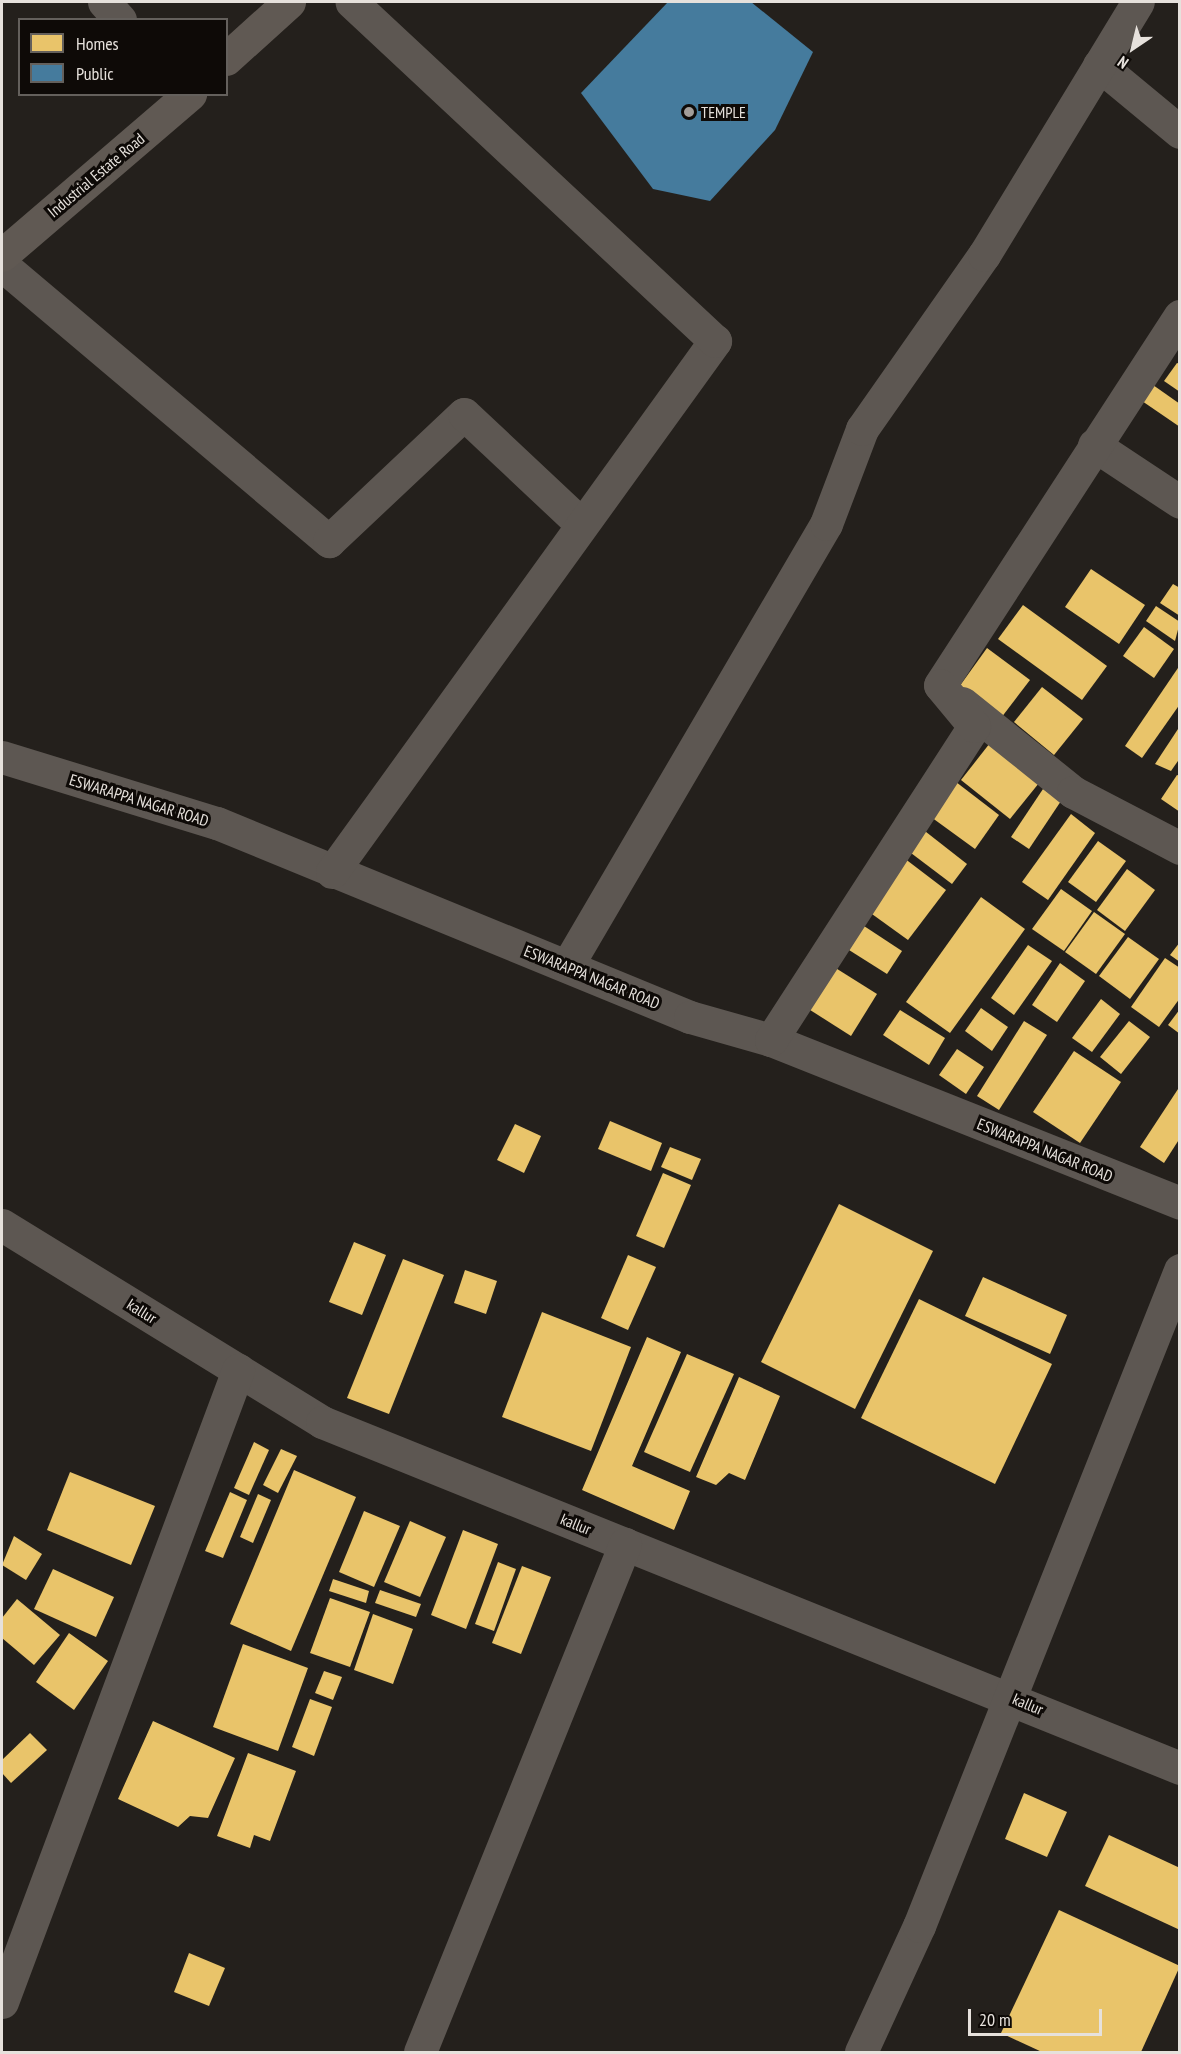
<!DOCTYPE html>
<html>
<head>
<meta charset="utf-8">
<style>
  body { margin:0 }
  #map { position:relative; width:1181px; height:2054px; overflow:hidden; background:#24201c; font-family:"PT Sans Narrow",sans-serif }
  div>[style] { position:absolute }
  .homes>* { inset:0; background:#e9c46a }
  .public>* { inset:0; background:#457b9d }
  .minor>* { height:33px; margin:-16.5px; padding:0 16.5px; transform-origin:16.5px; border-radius:16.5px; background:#5d5752 }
  .tertiary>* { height:33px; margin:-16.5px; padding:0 16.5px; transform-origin:16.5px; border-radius:16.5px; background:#5d5752 }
  .secondary>* { height:33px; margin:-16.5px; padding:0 16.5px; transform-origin:16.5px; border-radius:16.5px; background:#605953 }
  .dots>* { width:16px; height:16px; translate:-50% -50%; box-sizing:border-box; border:3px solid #0e0a07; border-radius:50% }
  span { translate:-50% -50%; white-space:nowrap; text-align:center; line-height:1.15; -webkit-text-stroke:6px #0e0a07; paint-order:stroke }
  .poi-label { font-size:16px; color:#e6e1dc }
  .left { translate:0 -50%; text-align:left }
  .street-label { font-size:16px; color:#e6e1dc }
  .frame { position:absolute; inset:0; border:3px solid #e6e1dc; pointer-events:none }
  .legend { position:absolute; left:18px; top:18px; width:210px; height:78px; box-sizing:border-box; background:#0e0a07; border:2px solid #64605c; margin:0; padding:8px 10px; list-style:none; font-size:18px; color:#e6e1dc }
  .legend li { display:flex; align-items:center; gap:12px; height:30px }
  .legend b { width:30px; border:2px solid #64605c }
  .north { position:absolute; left:1103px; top:18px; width:60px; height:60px; -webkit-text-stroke:4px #0e0a07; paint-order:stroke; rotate:215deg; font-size:16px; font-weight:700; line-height:24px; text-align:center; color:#e6e1dc }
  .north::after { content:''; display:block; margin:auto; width:21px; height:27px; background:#e6e1dc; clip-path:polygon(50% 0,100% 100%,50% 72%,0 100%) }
  .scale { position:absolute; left:968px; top:2009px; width:134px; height:27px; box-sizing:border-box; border:3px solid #e6e1dc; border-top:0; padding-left:8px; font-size:18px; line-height:21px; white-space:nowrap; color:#e6e1dc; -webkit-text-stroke:4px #0e0a07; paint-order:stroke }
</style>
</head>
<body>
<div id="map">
  <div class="homes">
    <i style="clip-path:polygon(1177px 363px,1180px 364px,1180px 392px,1164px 381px)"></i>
    <i style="clip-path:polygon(1153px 385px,1180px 404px,1180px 427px,1142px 401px)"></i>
    <i style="clip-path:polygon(1091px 569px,1145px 605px,1119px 644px,1065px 607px)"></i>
    <i style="clip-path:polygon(1173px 584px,1180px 588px,1180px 616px,1160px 603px)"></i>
    <i style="clip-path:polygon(1023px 605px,1107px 666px,1082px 700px,998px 639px)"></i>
    <i style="clip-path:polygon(1156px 606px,1180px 622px,1175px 641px,1146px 621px)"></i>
    <i style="clip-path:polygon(1144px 627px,1174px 649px,1154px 678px,1123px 656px)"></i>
    <i style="clip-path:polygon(987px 648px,1030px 680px,1001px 718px,959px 687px)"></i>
    <i style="clip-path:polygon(1180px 665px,1180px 704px,1142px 758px,1125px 746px)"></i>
    <i style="clip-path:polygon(1042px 687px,1083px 719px,1054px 755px,1014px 722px)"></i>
    <i style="clip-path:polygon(1180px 726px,1180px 758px,1171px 771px,1155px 764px)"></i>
    <i style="clip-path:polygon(990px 743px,1039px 783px,1010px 819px,961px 780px)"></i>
    <i style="clip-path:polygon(1177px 775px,1180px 776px,1180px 812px,1161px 799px)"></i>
    <i style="clip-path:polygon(956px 782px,999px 815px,975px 849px,931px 817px)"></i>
    <i style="clip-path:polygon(1043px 789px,1061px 801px,1029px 849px,1011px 837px)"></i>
    <i style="clip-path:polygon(1071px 814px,1095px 833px,1048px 900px,1022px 882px)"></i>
    <i style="clip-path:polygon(921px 828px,967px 864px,952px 884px,907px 850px)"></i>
    <i style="clip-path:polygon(1098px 841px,1126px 861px,1096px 902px,1068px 882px)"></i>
    <i style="clip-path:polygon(904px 858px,946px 890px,908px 940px,865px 909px)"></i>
    <i style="clip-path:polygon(1127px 869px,1155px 890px,1125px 931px,1097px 910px)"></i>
    <i style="clip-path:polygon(1061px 889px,1092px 911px,1064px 951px,1032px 929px)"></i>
    <i style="clip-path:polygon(981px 897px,1025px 929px,950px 1033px,906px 1002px)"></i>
    <i style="clip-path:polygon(1094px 912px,1125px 934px,1096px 974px,1065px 952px)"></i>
    <i style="clip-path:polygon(864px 926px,902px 951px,887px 974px,849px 950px)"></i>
    <i style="clip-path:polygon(1128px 937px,1159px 959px,1130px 999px,1099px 976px)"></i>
    <i style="clip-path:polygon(1180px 942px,1180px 962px,1170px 955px)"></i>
    <i style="clip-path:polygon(1028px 945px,1052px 961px,1014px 1015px,991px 998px)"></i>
    <i style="clip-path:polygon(1165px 958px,1180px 968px,1180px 998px,1159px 1027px,1131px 1007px)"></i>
    <i style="clip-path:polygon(1060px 963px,1085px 981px,1057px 1022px,1032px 1005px)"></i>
    <i style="clip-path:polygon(834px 967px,877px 994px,851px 1036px,807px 1008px)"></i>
    <i style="clip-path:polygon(1101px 999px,1120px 1014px,1092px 1052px,1072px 1038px)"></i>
    <i style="clip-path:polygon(981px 1008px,1008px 1027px,992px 1051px,965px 1031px)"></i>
    <i style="clip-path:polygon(1180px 1009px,1180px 1034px,1168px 1025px)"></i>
    <i style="clip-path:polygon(900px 1010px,945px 1038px,929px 1065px,883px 1035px)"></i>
    <i style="clip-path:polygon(1024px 1021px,1047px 1035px,999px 1110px,977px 1096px)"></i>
    <i style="clip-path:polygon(1129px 1021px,1150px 1037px,1121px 1074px,1100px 1057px)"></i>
    <i style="clip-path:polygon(957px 1049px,984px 1067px,966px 1094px,939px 1075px)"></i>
    <i style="clip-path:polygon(1074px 1051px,1121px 1082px,1080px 1143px,1033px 1112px)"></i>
    <i style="clip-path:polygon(1180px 1086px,1180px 1138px,1164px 1163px,1140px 1147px)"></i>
    <i style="clip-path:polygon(610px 1121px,662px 1143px,651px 1171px,598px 1149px)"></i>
    <i style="clip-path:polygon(515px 1124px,541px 1136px,524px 1173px,497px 1160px)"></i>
    <i style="clip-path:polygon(670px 1147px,701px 1159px,692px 1180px,661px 1167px)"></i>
    <i style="clip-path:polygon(663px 1173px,691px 1185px,664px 1248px,636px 1236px)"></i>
    <i style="clip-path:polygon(839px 1204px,933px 1251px,855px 1409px,761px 1362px)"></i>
    <i style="clip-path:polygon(354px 1242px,386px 1255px,362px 1315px,329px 1302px)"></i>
    <i style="clip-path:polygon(628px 1255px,656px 1267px,628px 1330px,601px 1318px)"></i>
    <i style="clip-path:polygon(403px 1259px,444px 1275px,389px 1414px,347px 1398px)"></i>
    <i style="clip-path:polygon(465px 1270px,497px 1281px,486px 1314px,454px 1303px)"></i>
    <i style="clip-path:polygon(983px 1277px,1067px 1315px,1050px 1354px,965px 1316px)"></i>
    <i style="clip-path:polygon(919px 1299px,1052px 1364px,995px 1484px,861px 1418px)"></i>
    <i style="clip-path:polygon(542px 1312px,631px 1347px,591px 1451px,502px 1417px)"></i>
    <i style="clip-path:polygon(647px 1337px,681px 1352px,632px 1466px,690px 1491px,674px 1530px,582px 1490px)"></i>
    <i style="clip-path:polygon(687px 1354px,734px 1374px,690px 1472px,644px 1452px)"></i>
    <i style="clip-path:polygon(739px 1377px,780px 1396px,745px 1480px,729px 1473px,716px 1485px,696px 1477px)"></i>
    <i style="clip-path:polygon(254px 1442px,269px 1450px,249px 1495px,234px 1488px)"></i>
    <i style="clip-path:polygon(281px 1449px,297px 1456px,278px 1493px,263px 1485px)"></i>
    <i style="clip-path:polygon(294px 1470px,356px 1497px,291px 1651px,230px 1624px)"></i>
    <i style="clip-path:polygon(70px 1472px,155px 1506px,131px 1565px,47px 1530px)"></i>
    <i style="clip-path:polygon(230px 1492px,247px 1500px,223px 1558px,205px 1551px)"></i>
    <i style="clip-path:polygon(258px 1494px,271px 1500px,253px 1543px,240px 1537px)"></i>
    <i style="clip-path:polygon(364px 1511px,400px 1526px,374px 1587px,339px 1572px)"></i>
    <i style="clip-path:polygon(410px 1521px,446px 1537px,420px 1597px,384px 1582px)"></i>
    <i style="clip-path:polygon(463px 1530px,498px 1544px,466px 1629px,431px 1615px)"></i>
    <i style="clip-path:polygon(14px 1536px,42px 1554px,26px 1580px,2px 1565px)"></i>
    <i style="clip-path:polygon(498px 1562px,516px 1569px,494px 1631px,475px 1624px)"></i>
    <i style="clip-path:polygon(522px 1566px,551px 1577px,521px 1654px,492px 1643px)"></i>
    <i style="clip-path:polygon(53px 1569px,114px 1597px,96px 1637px,34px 1609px)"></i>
    <i style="clip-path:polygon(333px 1579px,369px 1591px,366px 1603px,329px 1591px)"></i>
    <i style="clip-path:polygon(380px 1590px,421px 1604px,416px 1617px,375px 1603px)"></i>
    <i style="clip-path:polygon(330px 1598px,370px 1612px,350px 1667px,310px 1653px)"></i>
    <i style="clip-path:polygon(17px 1599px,60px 1635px,34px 1665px,2px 1638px,2px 1618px)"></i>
    <i style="clip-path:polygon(373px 1614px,413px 1629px,393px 1684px,354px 1670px)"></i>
    <i style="clip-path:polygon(69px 1633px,108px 1661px,74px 1710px,36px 1682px)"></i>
    <i style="clip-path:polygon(243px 1644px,308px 1668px,278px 1751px,213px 1727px)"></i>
    <i style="clip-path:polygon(324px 1671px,342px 1677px,333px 1700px,315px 1693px)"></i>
    <i style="clip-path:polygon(310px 1699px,332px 1707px,314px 1756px,292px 1747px)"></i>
    <i style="clip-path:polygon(153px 1721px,235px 1758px,208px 1818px,190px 1816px,178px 1827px,118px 1799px)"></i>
    <i style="clip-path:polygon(30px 1733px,47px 1750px,11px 1783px,2px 1773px,2px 1760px)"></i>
    <i style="clip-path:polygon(248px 1753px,296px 1771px,270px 1841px,254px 1835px,250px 1848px,217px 1836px)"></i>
    <i style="clip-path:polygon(1024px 1793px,1067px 1812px,1047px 1857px,1005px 1839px)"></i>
    <i style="clip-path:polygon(1109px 1835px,1180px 1868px,1180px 1930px,1085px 1886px)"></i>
    <i style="clip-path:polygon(1059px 1910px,1180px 1966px,1141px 2052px,1042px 2052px,1001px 2033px)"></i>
    <i style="clip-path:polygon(189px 1953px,225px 1968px,209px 2006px,174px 1992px)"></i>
  </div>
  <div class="public">
    <i style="clip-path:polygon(668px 2px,751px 2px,813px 52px,775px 130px,710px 201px,653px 189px,581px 93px)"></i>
  </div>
  <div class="minor">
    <i style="left:1099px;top:65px;width:105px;rotate:39.6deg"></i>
    <i style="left:2px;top:265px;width:428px;rotate:40.2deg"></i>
    <i style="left:329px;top:541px;width:185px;rotate:-43.3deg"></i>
    <i style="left:464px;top:414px;width:161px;rotate:43.2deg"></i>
    <i style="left:1094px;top:445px;width:103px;rotate:33.5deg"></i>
    <i style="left:940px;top:685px;width:440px;rotate:-57deg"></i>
    <i style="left:962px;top:703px;width:142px;rotate:38.7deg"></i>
    <i style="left:1073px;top:792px;width:121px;rotate:27.6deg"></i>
    <i style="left:2px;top:757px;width:225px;rotate:17.1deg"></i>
    <i style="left:217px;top:823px;width:511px;rotate:22.3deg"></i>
    <i style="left:690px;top:1017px;width:84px;rotate:15.9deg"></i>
    <i style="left:771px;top:1040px;width:440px;rotate:21.7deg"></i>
    <i style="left:332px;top:872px;width:655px;rotate:-54.2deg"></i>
    <i style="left:715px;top:341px;width:497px;rotate:-137deg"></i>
    <i style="left:567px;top:966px;width:512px;rotate:-59.63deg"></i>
    <i style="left:826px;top:524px;width:102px;rotate:-69.2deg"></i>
    <i style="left:862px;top:429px;width:213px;rotate:-55deg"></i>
    <i style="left:984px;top:255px;width:296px;rotate:-58.7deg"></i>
    <i style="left:771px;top:1040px;width:374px;rotate:-57.1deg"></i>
    <i style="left:974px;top:726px;width:53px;rotate:-129.7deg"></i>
    <i style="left:2px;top:1225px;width:376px;rotate:31.6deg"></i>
    <i style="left:322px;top:1422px;width:925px;rotate:21.96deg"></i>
    <i style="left:2px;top:2002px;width:675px;rotate:-69.52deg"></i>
    <i style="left:420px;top:2052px;width:548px;rotate:-68.02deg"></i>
    <i style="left:861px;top:2052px;width:139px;rotate:-65.3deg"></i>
    <i style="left:919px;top:1926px;width:706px;rotate:-68.3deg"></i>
  </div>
  <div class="tertiary">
    <i style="left:104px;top:2px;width:24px;rotate:48deg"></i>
  </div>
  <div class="secondary">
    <i style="left:226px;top:59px;width:85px;rotate:-42.1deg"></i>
    <i style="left:2px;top:255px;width:248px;rotate:-40.6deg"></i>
  </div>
  <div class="dots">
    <i style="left:689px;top:112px;background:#a29d99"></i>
  </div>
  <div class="poi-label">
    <span class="left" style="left:701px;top:112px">TEMPLE</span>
  </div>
  <div class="street-label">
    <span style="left:96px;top:175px;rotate:-40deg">Industrial Estate Road</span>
    <span style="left:139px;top:800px;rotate:17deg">ESWARAPPA NAGAR ROAD</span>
    <span style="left:592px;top:977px;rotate:22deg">ESWARAPPA NAGAR ROAD</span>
    <span style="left:1045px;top:1150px;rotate:22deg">ESWARAPPA NAGAR ROAD</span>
    <span style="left:142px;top:1311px;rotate:32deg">kallur</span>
    <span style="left:576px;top:1524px;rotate:22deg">kallur</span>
    <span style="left:1028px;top:1704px;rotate:23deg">kallur</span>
  </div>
  <div class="frame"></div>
  <ul class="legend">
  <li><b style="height:16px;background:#e9c46a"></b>Homes</li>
  <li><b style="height:16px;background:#457b9d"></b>Public</li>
  </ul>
  <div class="north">N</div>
  <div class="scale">20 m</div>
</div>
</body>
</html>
